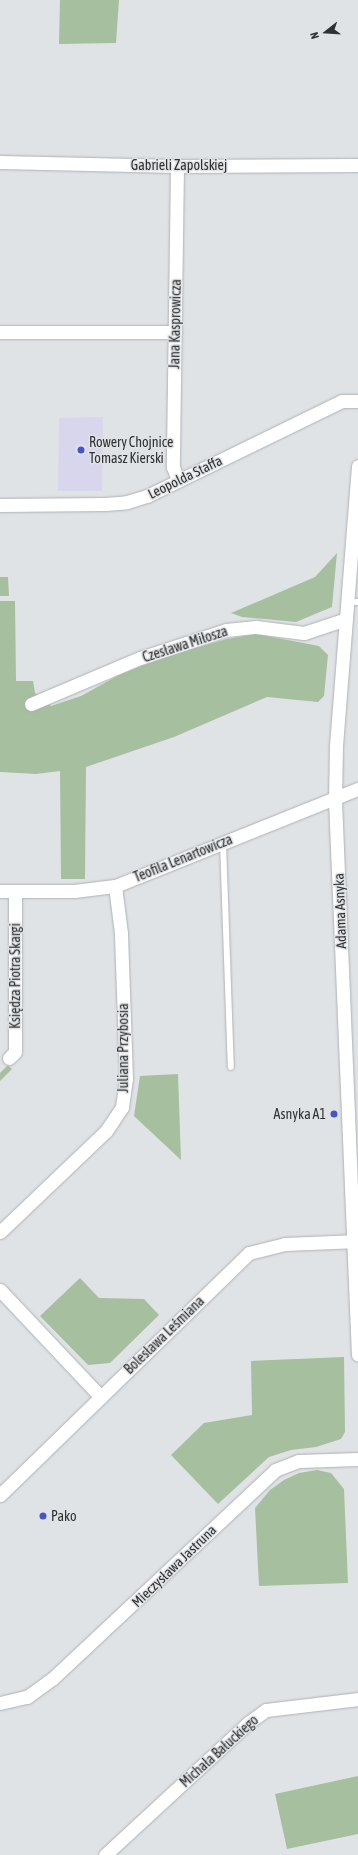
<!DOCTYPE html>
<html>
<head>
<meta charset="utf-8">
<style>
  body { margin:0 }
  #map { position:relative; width:358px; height:1855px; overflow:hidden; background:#e0e3e6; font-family:"Asap Condensed",sans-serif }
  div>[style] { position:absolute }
  .commercial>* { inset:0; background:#d8d6ec }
  .green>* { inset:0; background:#a6bf9f }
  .roads { filter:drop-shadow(0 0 1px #aeb1b4) drop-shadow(0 0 1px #aeb1b4) }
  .service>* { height:6px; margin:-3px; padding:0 3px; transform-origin:3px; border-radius:3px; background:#fff }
  .minor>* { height:13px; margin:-6.5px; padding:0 6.5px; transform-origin:6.5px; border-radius:6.5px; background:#fff }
  .dots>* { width:11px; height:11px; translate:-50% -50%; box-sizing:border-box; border:2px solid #e0e3e6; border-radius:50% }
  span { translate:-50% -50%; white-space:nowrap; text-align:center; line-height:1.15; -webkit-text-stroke:3px #e0e3e6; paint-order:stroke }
  .street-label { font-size:14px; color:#303132 }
  .poi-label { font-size:14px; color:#303132 }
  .left { translate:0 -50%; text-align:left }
  .right { translate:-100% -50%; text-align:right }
  .north { position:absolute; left:306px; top:12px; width:40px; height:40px; -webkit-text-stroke:3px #e0e3e6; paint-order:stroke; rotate:253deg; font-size:11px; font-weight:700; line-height:16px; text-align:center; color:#303132 }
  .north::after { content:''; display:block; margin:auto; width:14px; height:18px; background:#303132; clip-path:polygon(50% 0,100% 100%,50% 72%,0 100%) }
</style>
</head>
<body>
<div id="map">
  <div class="commercial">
    <i style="clip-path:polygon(103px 417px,102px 491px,58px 491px,59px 418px)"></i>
  </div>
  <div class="green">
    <i style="clip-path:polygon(60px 0,119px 0,116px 43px,59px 44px)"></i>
    <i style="clip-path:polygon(337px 553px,332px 607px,296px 622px,242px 617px,231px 613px,315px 577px)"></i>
    <i style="clip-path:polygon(0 577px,8px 577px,9px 596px,0 596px)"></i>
    <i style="clip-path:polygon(0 601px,15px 601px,16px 681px,33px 681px,35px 693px,51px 706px,81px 696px,119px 675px,164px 657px,227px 639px,256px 634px,319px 646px,328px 655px,324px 696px,318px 702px,267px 697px,174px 737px,86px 767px,85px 879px,61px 879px,60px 771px,36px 774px,0 772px)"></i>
    <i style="clip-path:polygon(8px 1065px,12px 1069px,0 1081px,0 1073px)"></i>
    <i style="clip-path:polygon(178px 1074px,181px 1160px,134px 1116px,140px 1076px)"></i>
    <i style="clip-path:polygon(80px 1278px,99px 1298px,144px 1299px,159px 1315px,110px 1363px,88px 1365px,40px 1316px)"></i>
    <i style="clip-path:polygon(344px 1357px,345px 1432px,341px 1439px,316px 1447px,291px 1450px,269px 1457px,218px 1504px,171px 1455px,204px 1423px,252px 1415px,251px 1361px)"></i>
    <i style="clip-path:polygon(317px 1470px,331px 1473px,344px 1489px,348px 1583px,259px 1586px,255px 1508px,270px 1490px,284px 1480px,299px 1473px)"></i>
    <i style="clip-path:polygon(358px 1776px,358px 1834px,287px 1849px,275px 1794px)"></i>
  </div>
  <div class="roads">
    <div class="service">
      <i style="left:348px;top:602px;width:10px"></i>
      <i style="left:223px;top:843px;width:224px;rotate:88deg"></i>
    </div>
    <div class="minor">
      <i style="left:0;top:162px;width:177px;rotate:1.3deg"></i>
      <i style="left:177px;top:166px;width:181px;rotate:-0.3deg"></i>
      <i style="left:177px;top:166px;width:301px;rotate:90.8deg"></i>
      <i style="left:173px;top:467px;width:14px;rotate:69deg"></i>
      <i style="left:0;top:332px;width:175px"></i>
      <i style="left:358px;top:466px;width:282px;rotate:94.5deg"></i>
      <i style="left:336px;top:747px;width:53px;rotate:91.1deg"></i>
      <i style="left:335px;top:800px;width:555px;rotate:87.63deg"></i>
      <i style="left:0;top:505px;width:106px;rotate:-0.5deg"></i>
      <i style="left:106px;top:504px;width:21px;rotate:-5deg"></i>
      <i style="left:127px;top:502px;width:21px;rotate:-17deg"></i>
      <i style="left:147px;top:496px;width:217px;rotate:-26deg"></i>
      <i style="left:342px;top:401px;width:16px"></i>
      <i style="left:31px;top:704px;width:118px;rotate:-22.9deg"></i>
      <i style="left:140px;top:658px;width:90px;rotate:-18deg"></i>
      <i style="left:226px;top:630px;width:30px;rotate:-6deg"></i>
      <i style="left:256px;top:627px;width:48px;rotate:7.1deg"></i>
      <i style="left:304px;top:633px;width:44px;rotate:-18.4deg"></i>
      <i style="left:0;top:891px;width:74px"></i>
      <i style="left:74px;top:891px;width:41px;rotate:-7deg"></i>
      <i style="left:115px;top:886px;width:262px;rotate:-21.8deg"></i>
      <i style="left:9px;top:1058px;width:8px;rotate:-45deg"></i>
      <i style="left:15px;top:1052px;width:161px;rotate:-90deg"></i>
      <i style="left:0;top:1232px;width:146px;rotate:-43.6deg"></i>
      <i style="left:106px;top:1131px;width:29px;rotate:-56deg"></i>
      <i style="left:122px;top:1107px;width:29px;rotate:-82deg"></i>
      <i style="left:126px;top:1078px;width:145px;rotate:-92deg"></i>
      <i style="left:121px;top:933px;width:47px;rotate:-97.3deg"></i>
      <i style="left:0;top:1290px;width:147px;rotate:46.7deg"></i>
      <i style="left:0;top:1495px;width:347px;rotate:-44.2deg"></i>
      <i style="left:249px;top:1253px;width:37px;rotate:-14deg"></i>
      <i style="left:285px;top:1244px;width:73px;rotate:-2.4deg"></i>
      <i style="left:0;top:1703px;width:28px;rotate:-13deg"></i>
      <i style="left:27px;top:1697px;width:31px;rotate:-36deg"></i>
      <i style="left:52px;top:1679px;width:306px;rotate:-43.1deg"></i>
      <i style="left:275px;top:1470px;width:26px;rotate:-21deg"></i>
      <i style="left:299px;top:1461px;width:59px;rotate:-1.9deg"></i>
      <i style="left:105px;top:1855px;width:195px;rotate:-42.7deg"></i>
      <i style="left:248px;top:1723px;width:22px;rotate:-36deg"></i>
      <i style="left:266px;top:1710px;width:93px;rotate:-6.8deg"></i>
    </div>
  </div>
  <div class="dots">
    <i style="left:81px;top:450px;background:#4554c9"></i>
    <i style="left:334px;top:1114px;background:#4554c9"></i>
    <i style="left:43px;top:1516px;background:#4554c9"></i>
  </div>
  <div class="street-label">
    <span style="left:179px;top:165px">Gabrieli Zapolskiej</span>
    <span style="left:175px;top:324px;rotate:-89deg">Jana Kasprowicza</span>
    <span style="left:185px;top:477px;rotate:-26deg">Leopolda Staffa</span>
    <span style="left:185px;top:644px;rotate:-18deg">Czesława Miłosza</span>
    <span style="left:183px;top:858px;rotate:-22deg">Teofila Lenartowicza</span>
    <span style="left:340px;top:911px;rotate:-92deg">Adama Asnyka</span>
    <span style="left:15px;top:976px;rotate:-90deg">Księdza Piotra Skargi</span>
    <span style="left:123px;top:1048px;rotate:-90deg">Juliana Przybosia</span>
    <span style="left:164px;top:1335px;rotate:-44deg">Bolesława Leśmiana</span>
    <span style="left:174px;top:1566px;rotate:-44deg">Mieczysława Jastruna</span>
    <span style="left:219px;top:1751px;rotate:-42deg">Michała Bałuckiego</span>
  </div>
  <div class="poi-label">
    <span class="left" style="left:89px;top:450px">Rowery Chojnice<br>Tomasz Kierski</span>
    <span class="right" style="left:326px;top:1114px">Asnyka A1</span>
    <span class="left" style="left:51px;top:1516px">Pako</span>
  </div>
  <div class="north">N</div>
</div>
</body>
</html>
